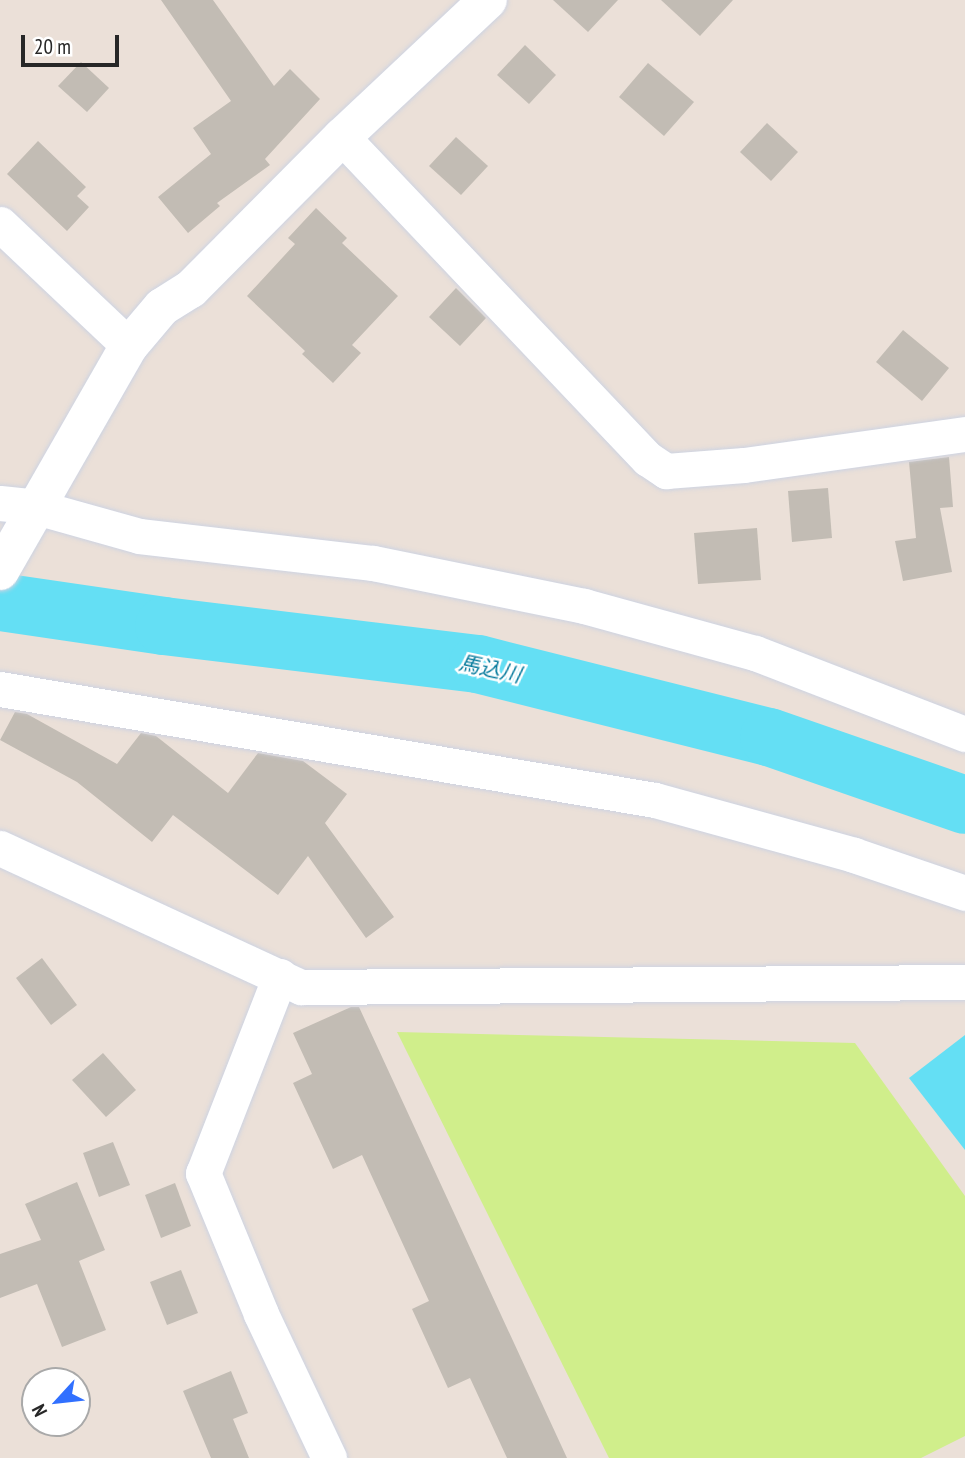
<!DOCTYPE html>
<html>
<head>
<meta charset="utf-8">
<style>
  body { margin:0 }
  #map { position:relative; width:965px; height:1458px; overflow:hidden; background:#ebe0d8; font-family:"PT Sans Narrow","Noto Sans JP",sans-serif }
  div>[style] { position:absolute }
  .pitch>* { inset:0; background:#d0ee8b }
  .water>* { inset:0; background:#64dff4 }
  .river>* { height:58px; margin:-29px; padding:0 29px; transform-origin:29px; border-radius:29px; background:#64dff4 }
  .building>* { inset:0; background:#c2bcb4 }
  .roads { filter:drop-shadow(0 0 2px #cdd3e2) drop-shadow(0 0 2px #cdd3e2) }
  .minor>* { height:35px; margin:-17.5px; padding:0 17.5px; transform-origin:17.5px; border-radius:17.5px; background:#fff }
  .tertiary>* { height:38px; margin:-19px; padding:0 19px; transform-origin:19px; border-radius:19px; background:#fff }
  span { translate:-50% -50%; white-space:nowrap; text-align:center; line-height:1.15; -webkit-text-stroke:5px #fff; paint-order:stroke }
  .water-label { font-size:21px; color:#067b9d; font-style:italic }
  .north { position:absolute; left:21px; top:1367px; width:70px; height:70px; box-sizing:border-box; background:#fff; border:2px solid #a9a9a9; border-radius:50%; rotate:243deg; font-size:19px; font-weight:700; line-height:28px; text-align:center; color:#272727 }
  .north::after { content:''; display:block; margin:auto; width:24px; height:32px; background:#3170ff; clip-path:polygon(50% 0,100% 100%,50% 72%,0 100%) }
  .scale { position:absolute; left:21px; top:35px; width:98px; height:32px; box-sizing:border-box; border:4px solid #272727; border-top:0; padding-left:9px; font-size:21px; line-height:24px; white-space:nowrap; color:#272727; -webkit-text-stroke:5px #fff; paint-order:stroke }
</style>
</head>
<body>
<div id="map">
  <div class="pitch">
    <i style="clip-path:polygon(397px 1032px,855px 1043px,965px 1196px,965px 1436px,921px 1458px,609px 1458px)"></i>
  </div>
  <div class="water">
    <i style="clip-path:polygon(965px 1035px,965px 1150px,909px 1078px)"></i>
  </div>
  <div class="river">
    <i style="left:0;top:602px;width:166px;rotate:8.3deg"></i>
    <i style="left:164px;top:626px;width:316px;rotate:6.9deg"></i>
    <i style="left:478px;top:664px;width:300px;rotate:14.1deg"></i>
    <i style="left:769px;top:737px;width:207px;rotate:19.1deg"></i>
  </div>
  <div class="building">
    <i style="clip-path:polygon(161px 0,213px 0,274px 86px,290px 69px,320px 99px,265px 159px,270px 165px,217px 203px,220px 206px,188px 233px,158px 197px,211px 154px,193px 128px,231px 101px)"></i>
    <i style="clip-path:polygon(553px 0,618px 0,588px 32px)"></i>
    <i style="clip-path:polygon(661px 0,733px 0,700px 36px)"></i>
    <i style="clip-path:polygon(525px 45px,556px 75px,529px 104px,497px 75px)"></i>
    <i style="clip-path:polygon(81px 62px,109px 88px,87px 112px,58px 86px)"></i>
    <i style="clip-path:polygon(648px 63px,694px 102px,664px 136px,619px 97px)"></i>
    <i style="clip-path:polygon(767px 123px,798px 152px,771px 181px,740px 152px)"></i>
    <i style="clip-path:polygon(456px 137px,488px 166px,461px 195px,429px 166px)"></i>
    <i style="clip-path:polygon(38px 141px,86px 187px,77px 196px,89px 207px,67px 231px,7px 174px)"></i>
    <i style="clip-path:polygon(316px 208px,347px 238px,342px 243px,398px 296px,352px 345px,361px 353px,333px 383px,302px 354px,305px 351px,247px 296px,295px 244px,288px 238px)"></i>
    <i style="clip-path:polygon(456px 288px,486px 318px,460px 346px,429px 317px)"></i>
    <i style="clip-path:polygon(903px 330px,949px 368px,922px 401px,876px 362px)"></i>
    <i style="clip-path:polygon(949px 457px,953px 507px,940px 508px,952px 572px,903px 581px,895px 541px,916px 538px,909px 462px)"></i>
    <i style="clip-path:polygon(828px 488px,832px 538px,792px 542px,788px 491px)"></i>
    <i style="clip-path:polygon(757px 528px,761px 580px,698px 584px,694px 533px)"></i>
    <i style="clip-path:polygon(15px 712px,27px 714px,117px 764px,141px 733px,156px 736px,228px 793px,258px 753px,303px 761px,347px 794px,325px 823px,394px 917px,366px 938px,308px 856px,278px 895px,173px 815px,152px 842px,77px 782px,0 740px)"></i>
    <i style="clip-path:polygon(42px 958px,77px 1005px,51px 1025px,16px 978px)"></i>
    <i style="clip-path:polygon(351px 1007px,359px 1007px,567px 1458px,507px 1458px,470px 1378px,448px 1388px,412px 1309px,429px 1301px,362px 1155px,333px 1169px,293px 1083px,312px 1074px,293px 1033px)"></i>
    <i style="clip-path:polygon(103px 1053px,136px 1090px,106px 1117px,72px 1080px)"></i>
    <i style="clip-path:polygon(113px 1142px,130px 1185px,99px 1197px,83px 1153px)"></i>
    <i style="clip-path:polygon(77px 1182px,105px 1250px,79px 1261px,106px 1330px,62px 1347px,37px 1284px,0 1298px,0 1254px,41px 1240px,25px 1204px)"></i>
    <i style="clip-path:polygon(175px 1183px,191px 1226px,161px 1238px,145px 1195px)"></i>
    <i style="clip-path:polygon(181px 1270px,198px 1313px,167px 1325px,150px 1282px)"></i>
    <i style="clip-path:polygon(231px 1371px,248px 1413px,233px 1419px,249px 1458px,211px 1458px,183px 1391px)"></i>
  </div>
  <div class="roads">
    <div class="minor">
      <i style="left:342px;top:137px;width:444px;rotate:46.5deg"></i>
      <i style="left:648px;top:459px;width:22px;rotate:34deg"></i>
      <i style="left:666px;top:471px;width:78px;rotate:-4.4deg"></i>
      <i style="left:744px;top:465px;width:223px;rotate:-8deg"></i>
      <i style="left:0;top:224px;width:178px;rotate:43.4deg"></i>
      <i style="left:0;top:503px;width:36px;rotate:6deg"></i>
      <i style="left:36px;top:507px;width:107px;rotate:15.7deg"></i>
      <i style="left:139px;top:536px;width:236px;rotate:6.6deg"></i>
      <i style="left:373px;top:563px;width:215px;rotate:11.5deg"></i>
      <i style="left:584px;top:606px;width:177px;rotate:15.4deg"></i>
      <i style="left:755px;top:653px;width:225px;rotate:21.1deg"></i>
      <i style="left:0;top:689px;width:664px;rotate:9.62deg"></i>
      <i style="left:655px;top:800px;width:206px;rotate:15.4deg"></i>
      <i style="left:854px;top:855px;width:117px;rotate:18.9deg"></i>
      <i style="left:0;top:848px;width:332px;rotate:24.8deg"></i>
      <i style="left:301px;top:987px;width:664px;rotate:-0.43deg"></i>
      <i style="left:280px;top:976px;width:212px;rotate:111.3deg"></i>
      <i style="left:203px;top:1173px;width:152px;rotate:67.6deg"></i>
      <i style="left:261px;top:1314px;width:159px;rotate:64.7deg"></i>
    </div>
    <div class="tertiary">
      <i style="left:0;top:571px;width:259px;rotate:-60.2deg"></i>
      <i style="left:129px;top:346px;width:51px;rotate:-49.8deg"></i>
      <i style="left:162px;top:307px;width:34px;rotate:-32deg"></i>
      <i style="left:191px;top:289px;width:214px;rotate:-45.2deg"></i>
      <i style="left:342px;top:137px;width:200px;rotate:-43.2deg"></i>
    </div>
  </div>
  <div class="water-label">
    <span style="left:490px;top:669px;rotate:12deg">馬込川</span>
  </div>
  <div class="north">N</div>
  <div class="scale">20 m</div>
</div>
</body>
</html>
